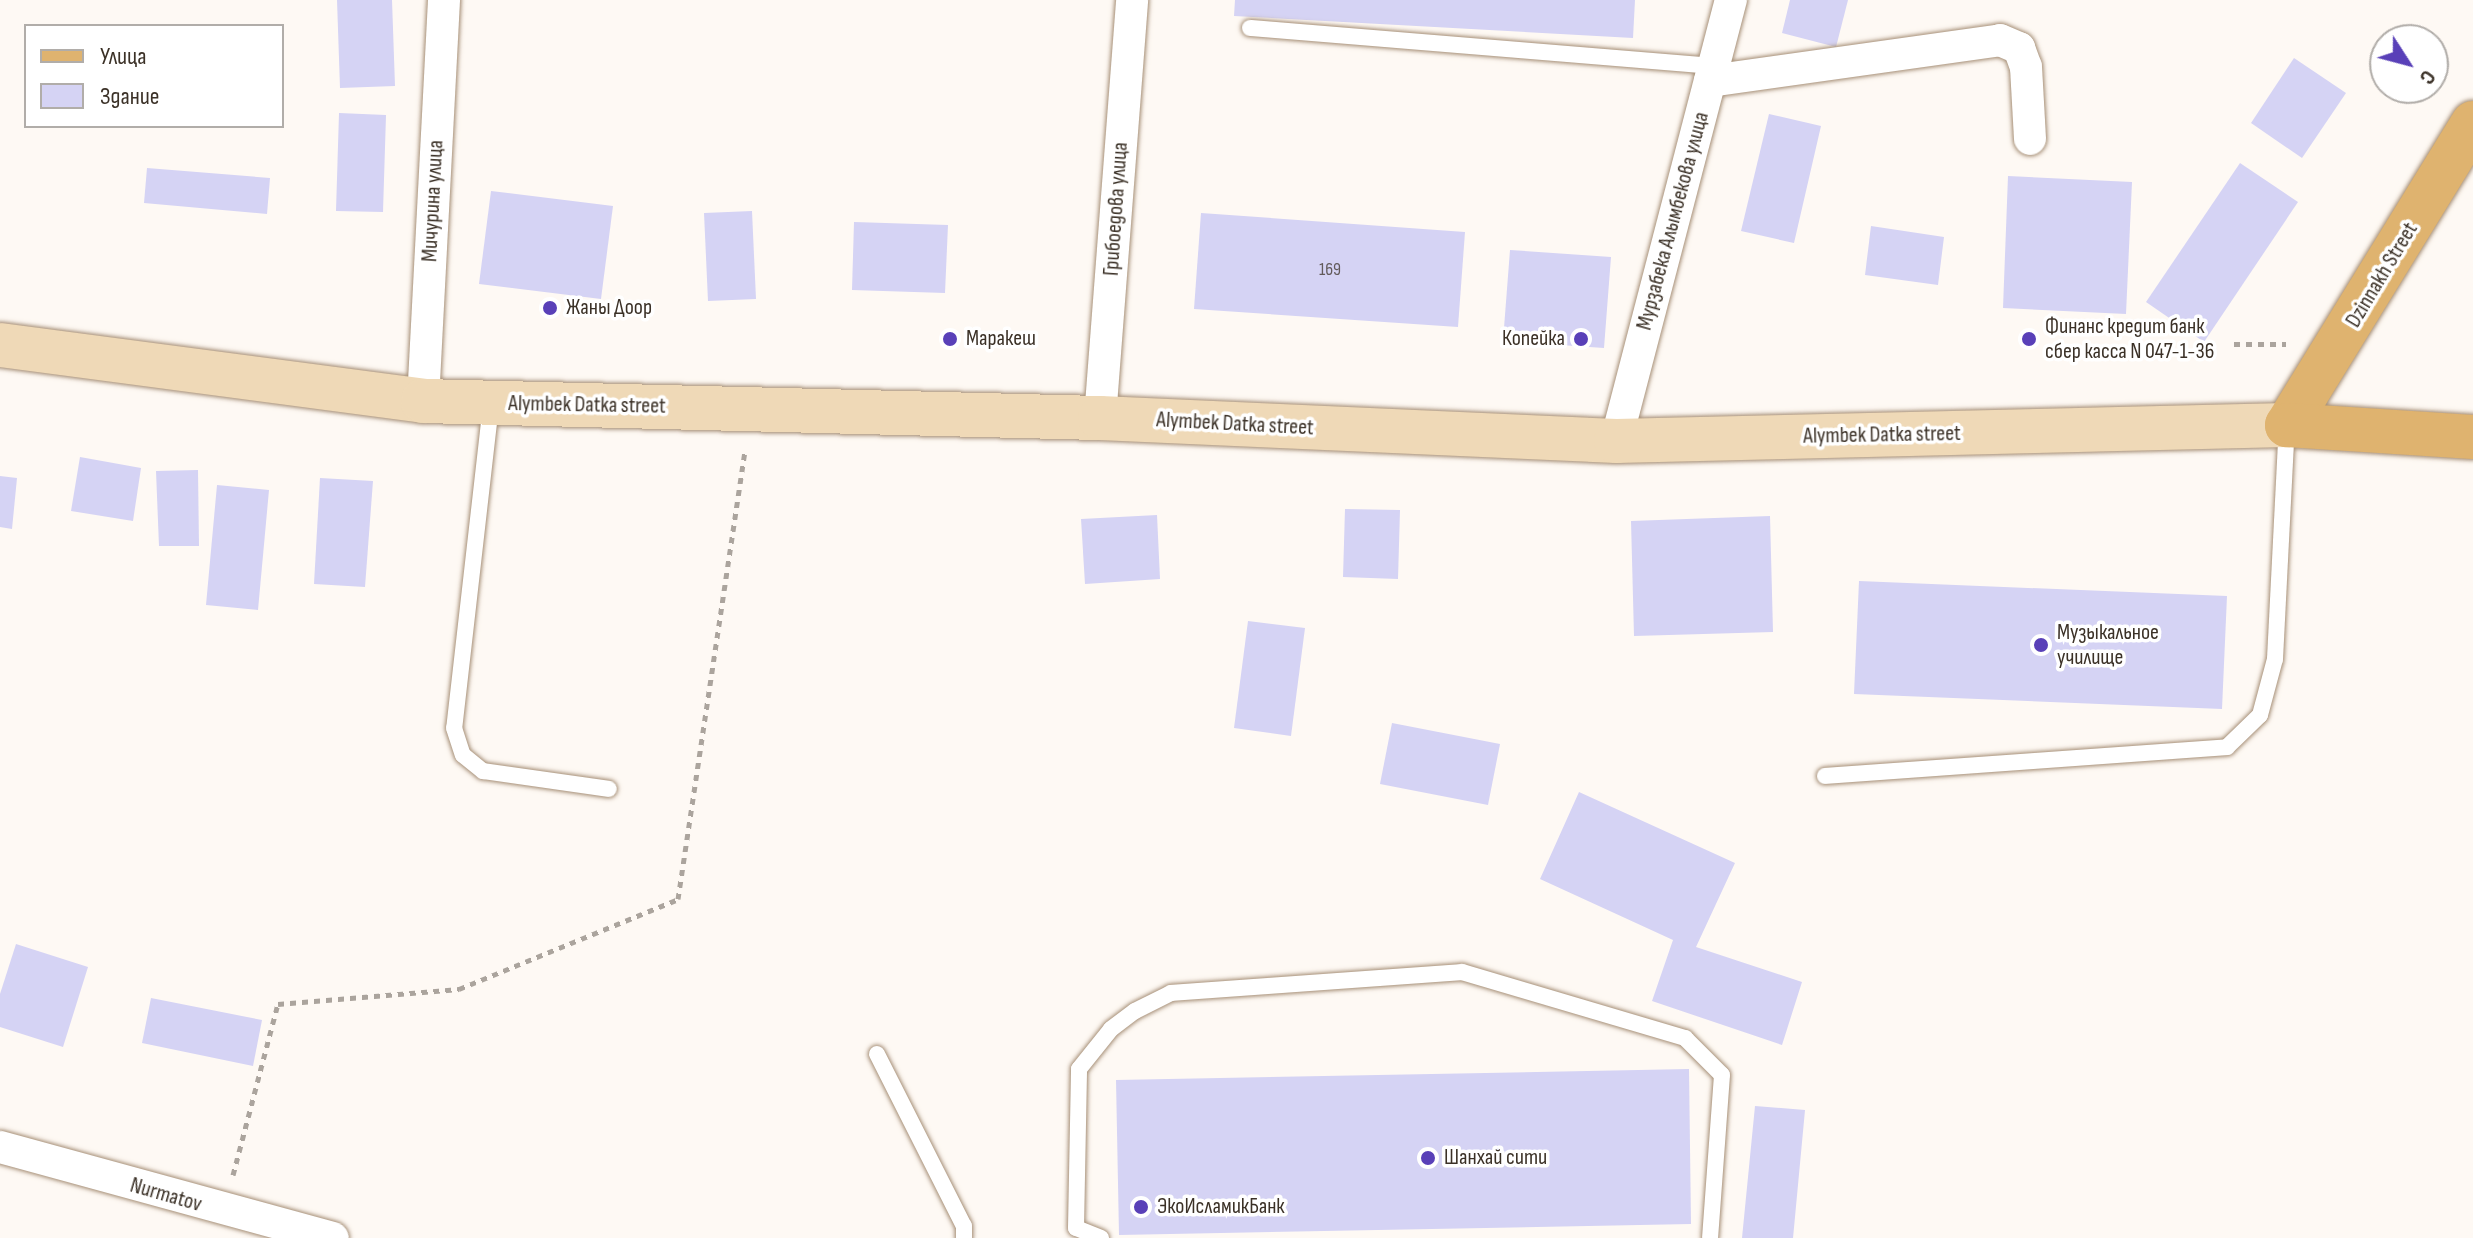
<!DOCTYPE html>
<html>
<head>
<meta charset="utf-8">
<style>
  body { margin:0 }
  #map { position:relative; width:2473px; height:1238px; overflow:hidden; background:#fef9f4; font-family:"Sofia Sans Condensed",sans-serif }
  div>[style] { position:absolute }
  .building>* { inset:0; background:#d5d3f4 }
  .path>* { height:5px; margin-top:-2.5px; transform-origin:0; background:repeating-linear-gradient(90deg,#aba49d 0 6px,transparent 0 12px) }
  .roads { filter:drop-shadow(0 0 2px #a79078) drop-shadow(0 0 2px #a79078) }
  .lane>* { height:16px; margin:-8px; padding:0 8px; transform-origin:8px; border-radius:8px; background:#fff }
  .street>* { height:32px; margin:-16px; padding:0 16px; transform-origin:16px; border-radius:16px; background:#fff }
  .secondary>* { height:44px; margin:-22px; padding:0 22px; transform-origin:22px; border-radius:22px; background:#efd9b7 }
  .primary>* { height:44px; margin:-22px; padding:0 22px; transform-origin:22px; border-radius:22px; background:#dfb36f }
  .dots>* { width:22px; height:22px; translate:-50% -50%; box-sizing:border-box; border:4px solid #fff; border-radius:50% }
  span { translate:-50% -50%; white-space:nowrap; text-align:center; line-height:1.15; -webkit-text-stroke:7px #fff; paint-order:stroke }
  .number-label { font-size:18px; color:#625a5a }
  .number-label span { -webkit-text-stroke-width:0 }
  .street-label { font-size:22px; color:#3b3127 }
  .poi-label { font-size:22px; color:#3b3127 }
  .left { translate:0 -50%; text-align:left }
  .right { translate:-100% -50%; text-align:right }
  .legend { position:absolute; left:24px; top:24px; width:260px; height:104px; box-sizing:border-box; background:#fff; border:2px solid #b1ada9; margin:0; padding:10px 14px; list-style:none; font-size:24px; color:#3b3127 }
  .legend li { display:flex; align-items:center; gap:16px; height:40px }
  .legend b { width:40px; border:2px solid #b1ada9 }
  .north { position:absolute; left:2369px; top:24px; width:80px; height:80px; box-sizing:border-box; background:#fff; border:2px solid #b1ada9; border-radius:50%; rotate:126deg; font-size:22px; font-weight:700; line-height:32px; text-align:center; color:#3b3127 }
  .north::after { content:''; display:block; margin:auto; width:28px; height:36px; background:#5940b8; clip-path:polygon(50% 0,100% 100%,50% 72%,0 100%) }
</style>
</head>
<body>
<div id="map">
  <div class="building">
    <i style="clip-path:polygon(337px 0,392px 0,395px 86px,340px 88px)"></i>
    <i style="clip-path:polygon(1235px 0,1635px 0,1633px 38px,1234px 16px)"></i>
    <i style="clip-path:polygon(1790px 0,1848px 0,1836px 47px,1782px 33px)"></i>
    <i style="clip-path:polygon(2294px 58px,2346px 93px,2302px 158px,2251px 123px)"></i>
    <i style="clip-path:polygon(339px 113px,386px 115px,383px 212px,336px 211px)"></i>
    <i style="clip-path:polygon(1769px 114px,1821px 126px,1794px 243px,1741px 231px)"></i>
    <i style="clip-path:polygon(2240px 163px,2298px 202px,2204px 342px,2146px 302px)"></i>
    <i style="clip-path:polygon(147px 168px,270px 178px,267px 214px,144px 203px)"></i>
    <i style="clip-path:polygon(2008px 176px,2132px 182px,2126px 314px,2003px 308px)"></i>
    <i style="clip-path:polygon(491px 191px,613px 206px,601px 299px,479px 284px)"></i>
    <i style="clip-path:polygon(752px 211px,756px 299px,708px 301px,704px 213px)"></i>
    <i style="clip-path:polygon(1201px 213px,1465px 232px,1458px 327px,1194px 309px)"></i>
    <i style="clip-path:polygon(854px 222px,948px 225px,945px 293px,852px 290px)"></i>
    <i style="clip-path:polygon(1871px 226px,1944px 237px,1938px 285px,1865px 275px)"></i>
    <i style="clip-path:polygon(1510px 250px,1611px 257px,1604px 348px,1503px 341px)"></i>
    <i style="clip-path:polygon(80px 457px,141px 468px,133px 521px,71px 511px)"></i>
    <i style="clip-path:polygon(198px 470px,199px 546px,159px 546px,156px 471px)"></i>
    <i style="clip-path:polygon(0 476px,17px 478px,12px 529px,0 527px)"></i>
    <i style="clip-path:polygon(320px 478px,373px 481px,365px 587px,314px 584px)"></i>
    <i style="clip-path:polygon(217px 485px,269px 490px,258px 610px,206px 605px)"></i>
    <i style="clip-path:polygon(1345px 509px,1400px 510px,1398px 579px,1343px 577px)"></i>
    <i style="clip-path:polygon(1157px 515px,1160px 579px,1085px 584px,1081px 519px)"></i>
    <i style="clip-path:polygon(1770px 516px,1773px 632px,1634px 636px,1631px 521px)"></i>
    <i style="clip-path:polygon(1859px 581px,2227px 596px,2222px 709px,1854px 694px)"></i>
    <i style="clip-path:polygon(1248px 621px,1305px 628px,1291px 736px,1234px 728px)"></i>
    <i style="clip-path:polygon(1392px 723px,1500px 744px,1488px 805px,1380px 784px)"></i>
    <i style="clip-path:polygon(1579px 792px,1735px 863px,1696px 947px,1802px 982px,1782px 1045px,1652px 1001px,1673px 940px,1540px 879px)"></i>
    <i style="clip-path:polygon(16px 944px,88px 967px,63px 1047px,0 1027px,0 994px)"></i>
    <i style="clip-path:polygon(151px 998px,262px 1020px,253px 1066px,142px 1043px)"></i>
    <i style="clip-path:polygon(1689px 1069px,1691px 1224px,1119px 1235px,1116px 1080px)"></i>
    <i style="clip-path:polygon(1755px 1106px,1805px 1110px,1793px 1238px,1742px 1238px)"></i>
  </div>
  <div class="path">
    <i style="left:2234px;top:344px;width:52px"></i>
    <i style="left:233px;top:1175px;width:177px;rotate:-75.3deg"></i>
    <i style="left:278px;top:1004px;width:182px;rotate:-4.7deg"></i>
    <i style="left:459px;top:989px;width:237px;rotate:-22.3deg"></i>
    <i style="left:678px;top:899px;width:454px;rotate:-81.5deg"></i>
  </div>
  <div class="roads">
    <div class="lane">
      <i style="left:1250px;top:28px;width:466px;rotate:4.7deg"></i>
      <i style="left:491px;top:405px;width:325px;rotate:96.5deg"></i>
      <i style="left:454px;top:728px;width:28px;rotate:72deg"></i>
      <i style="left:463px;top:755px;width:26px;rotate:39deg"></i>
      <i style="left:483px;top:771px;width:127px;rotate:8.1deg"></i>
      <i style="left:1825px;top:776px;width:403px;rotate:-4.1deg"></i>
      <i style="left:2227px;top:747px;width:46px;rotate:-44.1deg"></i>
      <i style="left:2260px;top:715px;width:58px;rotate:-75deg"></i>
      <i style="left:2275px;top:659px;width:233px;rotate:-87.1deg"></i>
      <i style="left:877px;top:1054px;width:193px;rotate:63.2deg"></i>
      <i style="left:964px;top:1226px;width:12px;rotate:90deg"></i>
      <i style="left:1101px;top:1238px;width:27px;rotate:-158deg"></i>
      <i style="left:1076px;top:1228px;width:159px;rotate:-88.9deg"></i>
      <i style="left:1079px;top:1069px;width:51px;rotate:-51.3deg"></i>
      <i style="left:1111px;top:1029px;width:30px;rotate:-37deg"></i>
      <i style="left:1135px;top:1011px;width:40px;rotate:-26.6deg"></i>
      <i style="left:1171px;top:993px;width:292px;rotate:-4.1deg"></i>
      <i style="left:1462px;top:972px;width:233px;rotate:16.5deg"></i>
      <i style="left:1685px;top:1038px;width:52px;rotate:45deg"></i>
      <i style="left:1722px;top:1075px;width:163px;rotate:94.2deg"></i>
    </div>
    <div class="street">
      <i style="left:1710px;top:81px;width:293px;rotate:-8deg"></i>
      <i style="left:2000px;top:40px;width:21px;rotate:23deg"></i>
      <i style="left:2019px;top:48px;width:20px;rotate:70deg"></i>
      <i style="left:2026px;top:67px;width:72px;rotate:86.8deg"></i>
      <i style="left:423px;top:401px;width:402px;rotate:-87deg"></i>
      <i style="left:1100px;top:418px;width:419px;rotate:-85.6deg"></i>
      <i style="left:1616px;top:441px;width:456px;rotate:-75.4deg"></i>
      <i style="left:0;top:1147px;width:345px;rotate:15.3deg"></i>
    </div>
    <div class="secondary">
      <i style="left:0;top:345px;width:427px;rotate:7.5deg"></i>
      <i style="left:423px;top:401px;width:677px;rotate:1.44deg"></i>
      <i style="left:1100px;top:418px;width:517px;rotate:2.55deg"></i>
      <i style="left:1616px;top:441px;width:671px;rotate:-1.37deg"></i>
    </div>
    <div class="primary">
      <i style="left:2473px;top:123px;width:355px;rotate:121.6deg"></i>
      <i style="left:2287px;top:425px;width:186px;rotate:3.7deg"></i>
    </div>
  </div>
  <div class="dots">
    <i style="left:550px;top:308px;background:#5940b8"></i>
    <i style="left:950px;top:339px;background:#5940b8"></i>
    <i style="left:1581px;top:339px;background:#5940b8"></i>
    <i style="left:2029px;top:339px;background:#5940b8"></i>
    <i style="left:2041px;top:645px;background:#5940b8"></i>
    <i style="left:1428px;top:1158px;background:#5940b8"></i>
    <i style="left:1141px;top:1207px;background:#5940b8"></i>
  </div>
  <div class="number-label">
    <span style="left:1330px;top:270px">169</span>
  </div>
  <div class="street-label">
    <span style="left:433px;top:201px;rotate:-87deg">Мичурина улица</span>
    <span style="left:1116px;top:209px;rotate:-86deg">Грибоедова улица</span>
    <span style="left:1673px;top:221px;rotate:-75deg">Мурзабека Алымбекова улица</span>
    <span style="left:2382px;top:275px;rotate:-59deg">Dzinnakh Street</span>
    <span style="left:587px;top:405px;rotate:1deg">Alymbek Datka street</span>
    <span style="left:1235px;top:424px;rotate:3deg">Alymbek Datka street</span>
    <span style="left:1882px;top:435px;rotate:-1deg">Alymbek Datka street</span>
    <span style="left:166px;top:1195px;rotate:16deg">Nurmatov</span>
  </div>
  <div class="poi-label">
    <span class="left" style="left:566px;top:308px">Жаны Доор</span>
    <span class="left" style="left:2045px;top:339px">Финанс кредит банк<br>сбер касса N 047-1-36</span>
    <span class="left" style="left:966px;top:339px">Маракеш</span>
    <span class="right" style="left:1565px;top:339px">Копейка</span>
    <span class="left" style="left:2057px;top:645px">Музыкальное<br>училище</span>
    <span class="left" style="left:1444px;top:1158px">Шанхай сити</span>
    <span class="left" style="left:1157px;top:1207px">ЭкоИсламикБанк</span>
  </div>
  <ul class="legend">
  <li><b style="height:10px;background:#dfb36f"></b>Улица</li>
  <li><b style="height:22px;background:#d5d3f4"></b>Здание</li>
  </ul>
  <div class="north">С</div>
</div>
</body>
</html>
